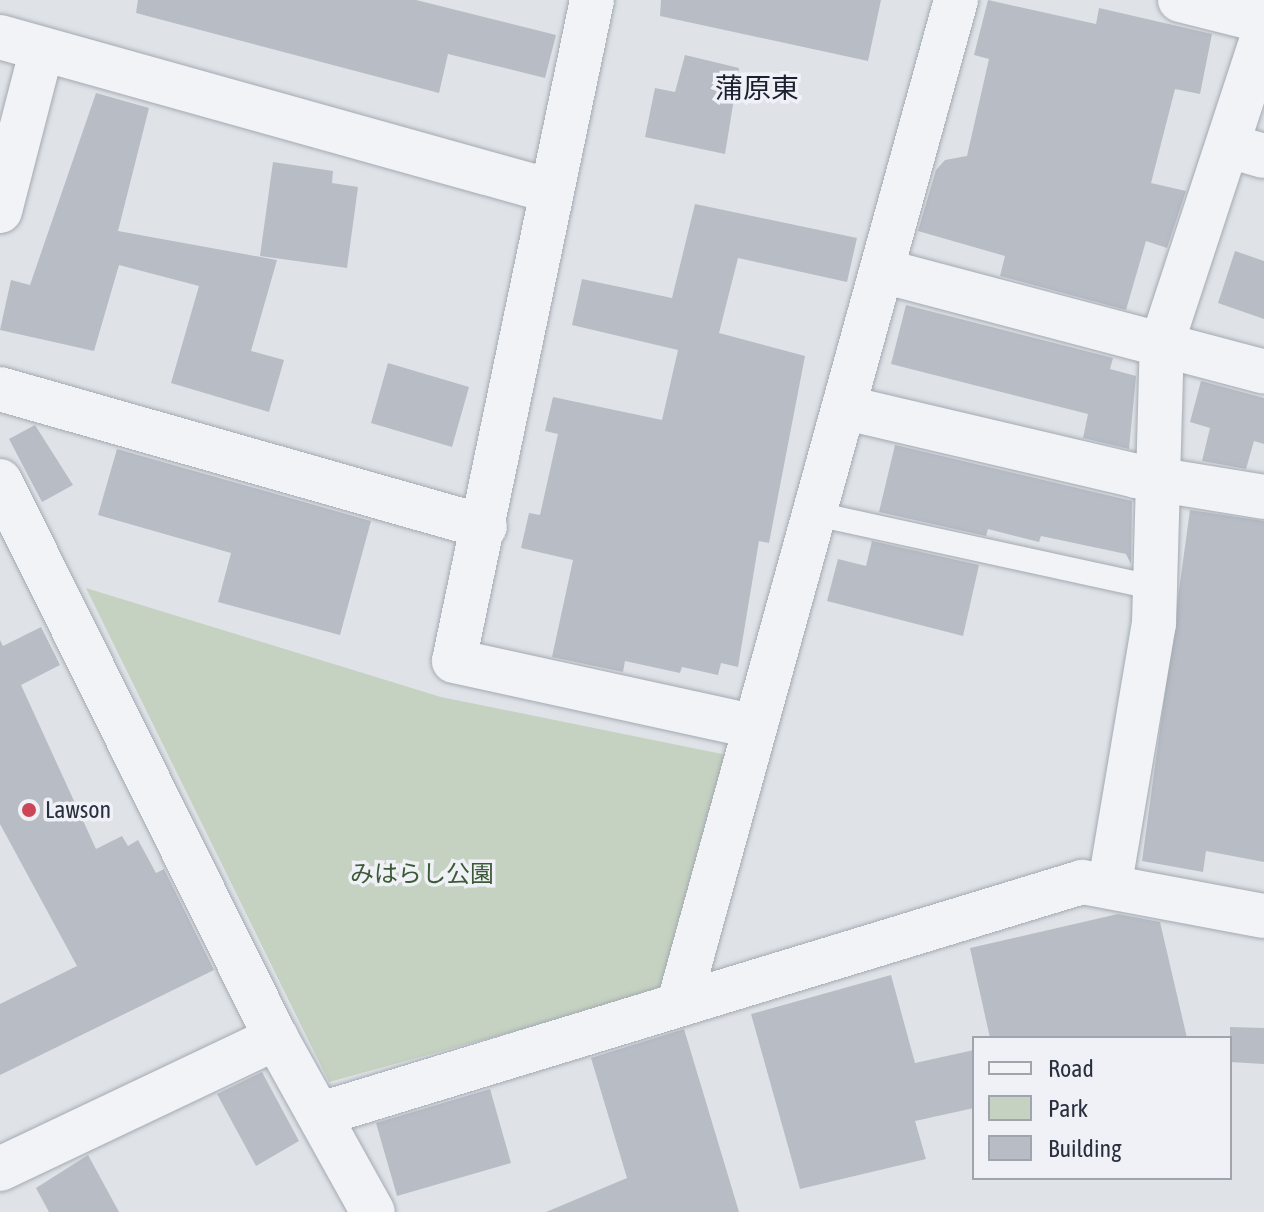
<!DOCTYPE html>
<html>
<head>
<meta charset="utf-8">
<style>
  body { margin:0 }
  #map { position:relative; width:1264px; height:1212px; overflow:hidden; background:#dfe3e8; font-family:"Asap Condensed","Noto Sans JP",sans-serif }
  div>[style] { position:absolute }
  .green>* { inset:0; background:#c5d2c1 }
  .building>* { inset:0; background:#b7bcc5 }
  .roads { filter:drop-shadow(0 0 2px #a4aab2) drop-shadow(0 0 2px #a4aab2) }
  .lane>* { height:24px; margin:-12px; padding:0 12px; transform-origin:12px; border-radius:12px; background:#f2f3f7 }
  .street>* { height:44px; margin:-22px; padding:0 22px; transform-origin:22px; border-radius:22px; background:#f2f3f7 }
  .dots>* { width:22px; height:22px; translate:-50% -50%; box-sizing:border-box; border:4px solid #eff1f6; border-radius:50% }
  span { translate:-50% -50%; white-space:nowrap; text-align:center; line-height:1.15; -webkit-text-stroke:7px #eff1f6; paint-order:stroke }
  .poi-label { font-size:24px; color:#28303f }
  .left { translate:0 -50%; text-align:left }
  .park-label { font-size:24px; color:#3c5a36 }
  .quarter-label { font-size:28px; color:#1b2130 }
  .legend { position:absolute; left:972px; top:1036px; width:260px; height:144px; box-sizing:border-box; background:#eff1f6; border:2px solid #9fa4ad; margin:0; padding:10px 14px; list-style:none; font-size:24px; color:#28303f }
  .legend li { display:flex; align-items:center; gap:16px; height:40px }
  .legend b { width:40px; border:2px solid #9fa4ad }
</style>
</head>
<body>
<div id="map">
  <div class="green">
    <i style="clip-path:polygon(86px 588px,441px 697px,727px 755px,666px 990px,329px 1082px)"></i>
  </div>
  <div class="building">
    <i style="clip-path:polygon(138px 0,416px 0,556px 35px,545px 78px,448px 54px,439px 93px,136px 13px)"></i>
    <i style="clip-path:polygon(661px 0,881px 0,868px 61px,660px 16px)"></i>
    <i style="clip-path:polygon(988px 0,1096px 24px,1099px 8px,1212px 34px,1200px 94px,1175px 89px,1151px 183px,1186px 191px,1167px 248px,1146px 241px,1126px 310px,1000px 276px,1005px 256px,918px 231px,936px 170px,945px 160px,967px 156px,989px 59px,974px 55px)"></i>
    <i style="clip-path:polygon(685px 55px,739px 68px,725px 154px,645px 137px,655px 88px,675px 92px)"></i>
    <i style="clip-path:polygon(96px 93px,149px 108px,118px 231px,277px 260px,251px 351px,284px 360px,269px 412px,171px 383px,199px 286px,119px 265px,94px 351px,0 330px,11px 280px,30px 285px)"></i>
    <i style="clip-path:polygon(273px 162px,333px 171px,332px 183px,358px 187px,347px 268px,260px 256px)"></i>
    <i style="clip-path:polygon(695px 204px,857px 238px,847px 282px,738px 258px,719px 333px,805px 356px,769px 543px,759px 541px,738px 667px,721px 663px,718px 675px,682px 667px,680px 673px,625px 661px,623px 672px,552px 657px,573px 560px,521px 548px,529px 513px,540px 515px,558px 434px,545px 431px,553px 397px,662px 420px,678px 350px,572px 325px,582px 279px,672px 298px)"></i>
    <i style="clip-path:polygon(1235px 251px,1264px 261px,1264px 319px,1218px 303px)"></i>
    <i style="clip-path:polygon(906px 305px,1113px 358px,1110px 369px,1136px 376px,1129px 449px,1083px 438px,1088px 414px,891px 364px)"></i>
    <i style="clip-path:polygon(388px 363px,469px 387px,452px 447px,371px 423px)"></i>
    <i style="clip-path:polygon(1201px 381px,1264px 398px,1264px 444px,1254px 441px,1246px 469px,1202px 461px,1210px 428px,1190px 422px)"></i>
    <i style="clip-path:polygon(35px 425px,73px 485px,42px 502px,9px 439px)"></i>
    <i style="clip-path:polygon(895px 445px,1132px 501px,1131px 564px,1126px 554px,1041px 536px,1039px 542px,988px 529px,986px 536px,879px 512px)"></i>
    <i style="clip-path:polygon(117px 449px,371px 521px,340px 635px,218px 602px,231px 553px,98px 515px)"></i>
    <i style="clip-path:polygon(1190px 510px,1264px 521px,1264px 862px,1206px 851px,1203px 872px,1142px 861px)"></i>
    <i style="clip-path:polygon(872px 541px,979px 565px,963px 636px,827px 601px,838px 559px,866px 566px)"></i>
    <i style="clip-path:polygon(41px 627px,60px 665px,21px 685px,96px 849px,122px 836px,128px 846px,138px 840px,156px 873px,164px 869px,214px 970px,0 1075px,0 1004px,77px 966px,0 824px,0 640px,3px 646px)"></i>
    <i style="clip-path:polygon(1118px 914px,1160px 922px,1187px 1038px,990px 1038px,970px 948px)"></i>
    <i style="clip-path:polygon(891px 975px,915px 1063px,974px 1050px,974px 1108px,915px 1121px,926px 1159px,800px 1189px,751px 1014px)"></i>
    <i style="clip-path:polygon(1230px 1027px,1264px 1028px,1264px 1064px,1230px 1062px)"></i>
    <i style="clip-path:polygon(684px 1029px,739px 1212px,546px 1212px,627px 1178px,591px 1058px)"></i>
    <i style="clip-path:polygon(262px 1072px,299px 1141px,256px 1166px,217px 1094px)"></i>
    <i style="clip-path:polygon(490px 1089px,511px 1163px,397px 1196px,376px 1123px)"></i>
    <i style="clip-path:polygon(88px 1155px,119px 1212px,49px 1212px,36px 1188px)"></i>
  </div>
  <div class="roads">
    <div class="lane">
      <i style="left:812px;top:513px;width:352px;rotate:12.3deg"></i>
    </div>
    <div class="street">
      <i style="left:592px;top:0;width:675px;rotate:101.79deg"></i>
      <i style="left:454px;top:661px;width:305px;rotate:12.3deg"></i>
      <i style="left:1180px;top:0;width:87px;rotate:14deg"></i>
      <i style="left:0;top:37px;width:572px;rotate:15.62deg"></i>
      <i style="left:1229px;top:146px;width:36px;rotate:16deg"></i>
      <i style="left:0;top:211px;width:167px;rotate:-75.5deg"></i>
      <i style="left:883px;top:271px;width:394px;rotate:14.8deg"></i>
      <i style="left:0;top:389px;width:504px;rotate:15.88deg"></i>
      <i style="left:847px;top:408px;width:297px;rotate:13.2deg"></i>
      <i style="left:1136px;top:476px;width:130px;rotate:9.3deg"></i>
      <i style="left:0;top:481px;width:622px;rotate:63.64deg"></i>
      <i style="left:276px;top:1038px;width:199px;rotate:60.9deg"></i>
      <i style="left:1110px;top:883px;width:263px;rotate:-80.4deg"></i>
      <i style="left:1154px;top:624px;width:281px;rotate:-88.4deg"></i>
      <i style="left:1162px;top:343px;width:327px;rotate:-71.8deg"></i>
      <i style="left:679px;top:1003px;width:1041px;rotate:-74.56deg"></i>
      <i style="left:321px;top:1114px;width:796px;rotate:-16.95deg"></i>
      <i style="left:1082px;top:882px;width:185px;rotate:10.6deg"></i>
      <i style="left:0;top:1169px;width:306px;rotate:-25.4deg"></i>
    </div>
  </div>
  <div class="dots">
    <i style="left:29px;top:810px;background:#cb4758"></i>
  </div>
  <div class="poi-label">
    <span class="left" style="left:45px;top:810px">Lawson</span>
  </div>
  <div class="park-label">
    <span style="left:422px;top:874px">みはらし公園</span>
  </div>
  <div class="quarter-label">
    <span style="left:757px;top:88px">蒲原東</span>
  </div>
  <ul class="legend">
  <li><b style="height:10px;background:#f2f3f7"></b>Road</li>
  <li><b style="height:22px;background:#c5d2c1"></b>Park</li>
  <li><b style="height:22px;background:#b7bcc5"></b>Building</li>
  </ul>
</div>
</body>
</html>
